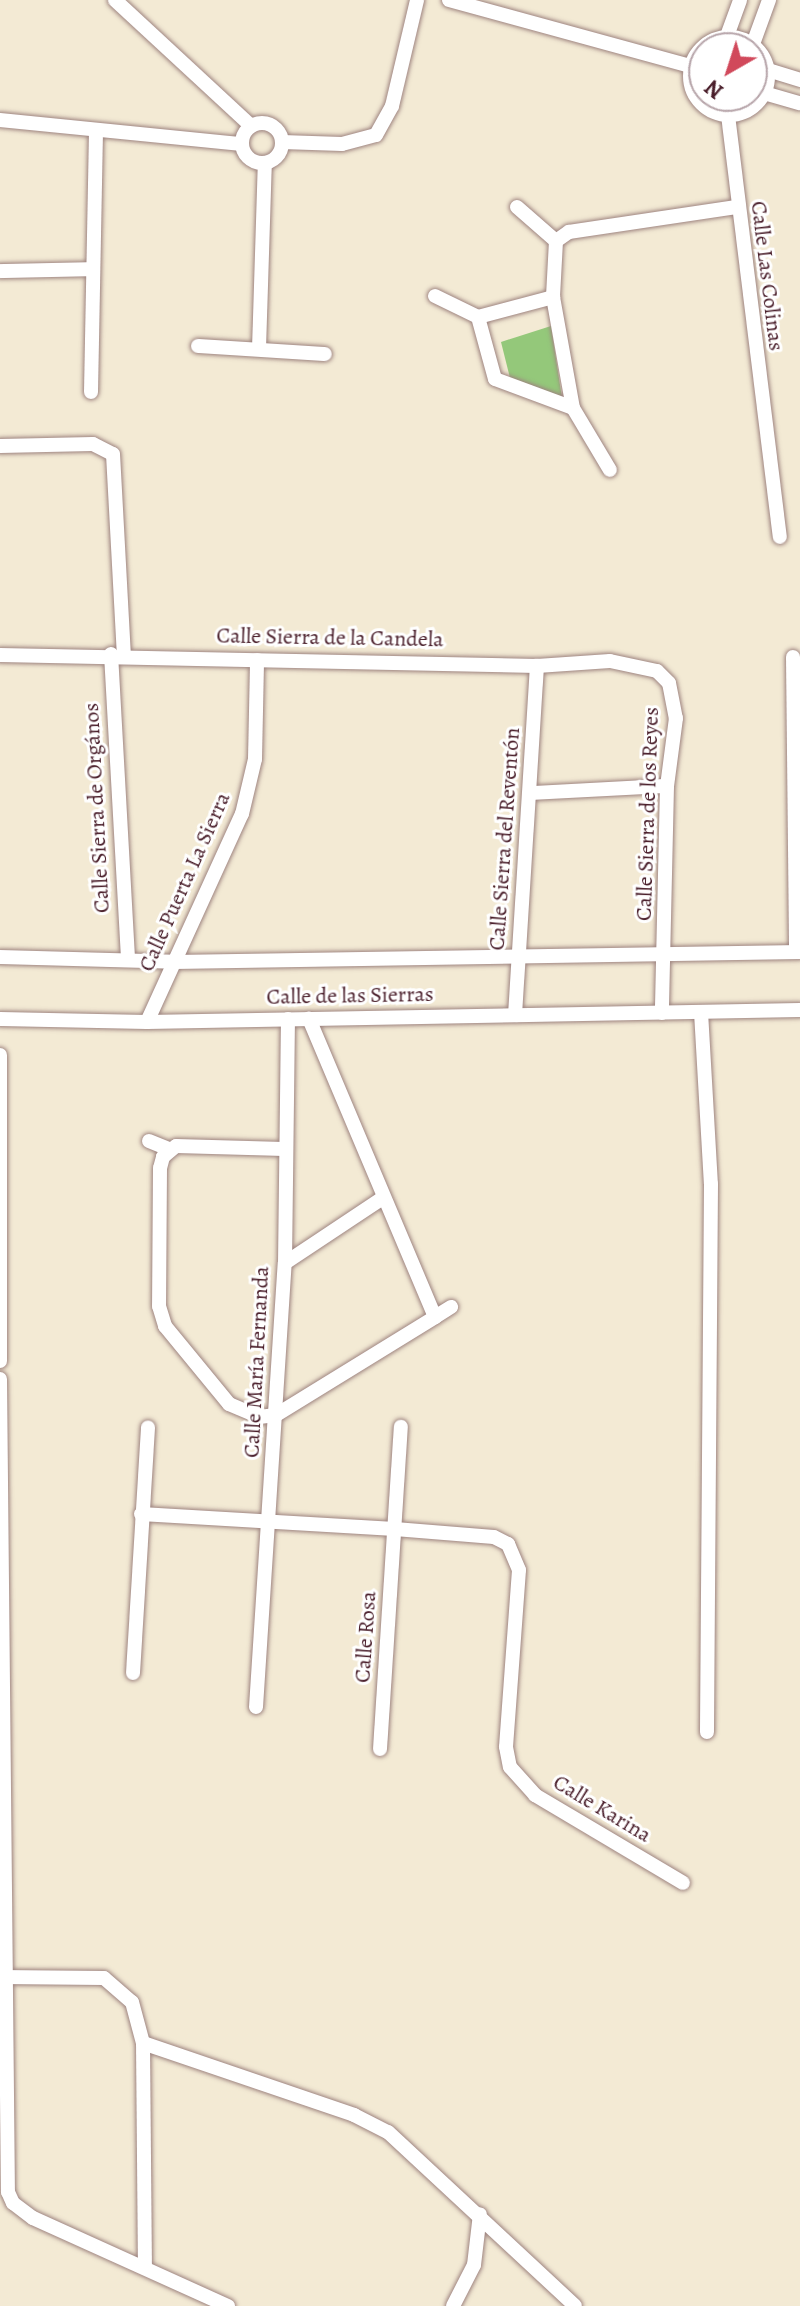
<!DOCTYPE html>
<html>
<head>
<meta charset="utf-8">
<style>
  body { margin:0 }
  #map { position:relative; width:800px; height:2306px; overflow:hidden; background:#f3ead4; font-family:Alegreya,serif }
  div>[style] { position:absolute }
  .green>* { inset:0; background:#94c87a }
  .roads { filter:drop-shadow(0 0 2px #9e8480) drop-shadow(0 0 2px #9e8480) }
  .street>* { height:14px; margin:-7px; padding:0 7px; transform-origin:7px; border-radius:7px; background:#fff }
  .street>.ring { margin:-7px; padding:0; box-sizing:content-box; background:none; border:14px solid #fff; border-radius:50% }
  span { translate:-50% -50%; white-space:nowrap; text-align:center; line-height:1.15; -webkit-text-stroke:6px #fff; paint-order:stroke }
  .street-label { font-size:22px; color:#4a1f2b }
  .north { position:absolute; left:688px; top:32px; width:80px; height:80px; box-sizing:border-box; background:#fff; border:2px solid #b7a5aa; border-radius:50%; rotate:219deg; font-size:22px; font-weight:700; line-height:32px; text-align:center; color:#4a1f2b }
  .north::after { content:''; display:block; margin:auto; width:28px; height:36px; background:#d1495b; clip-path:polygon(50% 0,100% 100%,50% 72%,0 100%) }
</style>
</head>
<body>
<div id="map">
  <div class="green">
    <i style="clip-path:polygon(551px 326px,562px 398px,510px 378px,501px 342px)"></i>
  </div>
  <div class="roads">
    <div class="street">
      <i style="left:115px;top:0;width:185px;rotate:42.8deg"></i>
      <i style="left:449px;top:0;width:251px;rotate:15.3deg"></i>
      <i style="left:727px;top:36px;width:38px;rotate:-70deg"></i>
      <i class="ring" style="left:690px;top:37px;width:64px;height:64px"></i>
      <i style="left:753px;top:44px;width:47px;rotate:-70deg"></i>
      <i style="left:768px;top:70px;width:34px;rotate:17deg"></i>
      <i style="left:764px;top:93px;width:37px;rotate:16deg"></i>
      <i style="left:728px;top:115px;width:425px;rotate:83deg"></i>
      <i style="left:0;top:120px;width:243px;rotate:5.7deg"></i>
      <i class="ring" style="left:242px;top:123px;width:26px;height:26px"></i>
      <i style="left:282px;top:142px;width:60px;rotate:1.9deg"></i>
      <i style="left:342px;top:144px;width:35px;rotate:-15deg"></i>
      <i style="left:376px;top:135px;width:33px;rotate:-61deg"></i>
      <i style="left:392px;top:106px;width:109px;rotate:-76.7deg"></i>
      <i style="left:517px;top:207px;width:52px;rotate:41.1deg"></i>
      <i style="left:556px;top:241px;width:56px;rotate:93.1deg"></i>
      <i style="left:553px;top:297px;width:113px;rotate:79.8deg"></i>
      <i style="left:573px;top:408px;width:72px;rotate:59.2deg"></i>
      <i style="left:556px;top:241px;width:16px;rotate:-35deg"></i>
      <i style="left:569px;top:232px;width:169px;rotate:-8.5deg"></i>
      <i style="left:0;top:271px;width:92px;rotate:-1.2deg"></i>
      <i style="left:435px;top:296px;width:48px;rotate:26deg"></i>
      <i style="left:478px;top:317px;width:78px;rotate:-14.9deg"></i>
      <i style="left:478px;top:317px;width:64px;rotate:74.7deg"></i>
      <i style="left:495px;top:379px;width:83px;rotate:20.4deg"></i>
      <i style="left:198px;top:346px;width:127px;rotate:3.6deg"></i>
      <i style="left:259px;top:349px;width:186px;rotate:-88.2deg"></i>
      <i style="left:91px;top:392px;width:262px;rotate:-88.9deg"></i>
      <i style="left:0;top:446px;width:93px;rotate:-1.2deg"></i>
      <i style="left:93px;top:444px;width:22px;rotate:27deg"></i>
      <i style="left:113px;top:454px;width:200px;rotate:86.9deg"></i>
      <i style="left:111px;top:654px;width:306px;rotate:86.8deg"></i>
      <i style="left:0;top:655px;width:537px;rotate:1.17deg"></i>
      <i style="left:537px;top:666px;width:73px;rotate:-3.9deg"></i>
      <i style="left:610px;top:661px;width:48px;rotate:12deg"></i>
      <i style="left:657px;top:671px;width:17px;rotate:45deg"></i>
      <i style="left:669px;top:683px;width:36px;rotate:79deg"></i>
      <i style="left:676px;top:718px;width:69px;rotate:97.5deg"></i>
      <i style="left:667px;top:786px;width:227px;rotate:91.3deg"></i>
      <i style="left:793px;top:657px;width:295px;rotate:89.4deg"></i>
      <i style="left:532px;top:793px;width:135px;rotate:-3deg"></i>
      <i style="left:0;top:957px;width:174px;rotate:1.6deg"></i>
      <i style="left:174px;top:962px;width:626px;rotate:-0.92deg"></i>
      <i style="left:701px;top:1012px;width:172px;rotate:86.7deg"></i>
      <i style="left:711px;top:1184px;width:548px;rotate:90.42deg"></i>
      <i style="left:515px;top:1015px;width:350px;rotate:-86.4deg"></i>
      <i style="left:0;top:1019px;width:147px;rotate:1.2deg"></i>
      <i style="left:147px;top:1022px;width:653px;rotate:-1.05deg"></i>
      <i style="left:147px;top:1022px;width:229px;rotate:-65.5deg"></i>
      <i style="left:242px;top:814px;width:57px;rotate:-76.7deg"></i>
      <i style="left:255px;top:759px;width:99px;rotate:-88.8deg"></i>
      <i style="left:0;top:1055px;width:306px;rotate:90deg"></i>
      <i style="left:149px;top:1141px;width:22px;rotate:22deg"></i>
      <i style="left:284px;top:1149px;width:108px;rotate:-178.4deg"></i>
      <i style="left:176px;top:1146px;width:17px;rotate:140deg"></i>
      <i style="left:163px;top:1157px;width:11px;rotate:105deg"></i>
      <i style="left:160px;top:1168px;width:138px;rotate:90.4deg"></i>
      <i style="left:159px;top:1306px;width:21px;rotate:73deg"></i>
      <i style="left:165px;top:1326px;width:101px;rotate:50.6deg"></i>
      <i style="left:229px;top:1404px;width:33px;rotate:23deg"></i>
      <i style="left:259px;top:1417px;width:17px;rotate:-7deg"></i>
      <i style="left:276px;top:1415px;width:187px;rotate:-31.6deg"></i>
      <i style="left:435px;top:1317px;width:324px;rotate:-112.9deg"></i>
      <i style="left:285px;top:1263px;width:118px;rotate:-33.6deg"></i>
      <i style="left:435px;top:1317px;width:19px;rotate:-32deg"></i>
      <i style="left:0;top:1379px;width:813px;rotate:89.44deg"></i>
      <i style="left:8px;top:2192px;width:12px;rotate:66deg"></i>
      <i style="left:13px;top:2203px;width:25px;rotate:37deg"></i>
      <i style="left:33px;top:2218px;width:214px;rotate:24.3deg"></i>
      <i style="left:141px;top:1514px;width:254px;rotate:3.4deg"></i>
      <i style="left:395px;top:1529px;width:99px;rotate:4.6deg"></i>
      <i style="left:494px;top:1537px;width:16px;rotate:27deg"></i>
      <i style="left:508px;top:1544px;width:28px;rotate:67deg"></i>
      <i style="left:519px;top:1570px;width:177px;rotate:94.2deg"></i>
      <i style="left:506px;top:1747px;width:20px;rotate:79deg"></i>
      <i style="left:510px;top:1767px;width:38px;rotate:48deg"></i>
      <i style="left:535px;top:1795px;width:172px;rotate:30.7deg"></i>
      <i style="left:133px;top:1673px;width:246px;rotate:-86.5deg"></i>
      <i style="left:256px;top:1707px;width:445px;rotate:-86.3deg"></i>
      <i style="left:285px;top:1263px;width:244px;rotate:-89.3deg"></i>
      <i style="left:380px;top:1749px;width:323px;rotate:-86.3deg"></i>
      <i style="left:0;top:1977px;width:104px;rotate:0.6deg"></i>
      <i style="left:104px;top:1978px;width:37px;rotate:41deg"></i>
      <i style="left:132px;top:2002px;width:42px;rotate:75deg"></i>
      <i style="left:143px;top:2043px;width:222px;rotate:89.5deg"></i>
      <i style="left:143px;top:2043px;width:223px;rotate:18.8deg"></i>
      <i style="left:354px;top:2115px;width:38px;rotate:27deg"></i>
      <i style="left:388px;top:2132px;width:255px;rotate:42.9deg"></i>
      <i style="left:453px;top:2306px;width:46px;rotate:-62.9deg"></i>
      <i style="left:474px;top:2265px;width:51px;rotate:-83.3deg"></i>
    </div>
  </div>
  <div class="street-label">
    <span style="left:767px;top:276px;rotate:83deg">Calle Las Colinas</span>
    <span style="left:330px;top:638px;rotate:1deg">Calle Sierra de la Candela</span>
    <span style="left:97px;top:808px;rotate:-93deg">Calle Sierra de Orgános</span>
    <span style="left:648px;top:814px;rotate:-88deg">Calle Sierra de los Reyes</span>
    <span style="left:505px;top:839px;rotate:-86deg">Calle Sierra del Reventón</span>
    <span style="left:185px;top:882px;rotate:-66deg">Calle Puerta La Sierra</span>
    <span style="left:350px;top:996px;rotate:-1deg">Calle de las Sierras</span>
    <span style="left:257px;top:1362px;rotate:-87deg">Calle María Fernanda</span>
    <span style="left:366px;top:1637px;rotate:-86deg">Calle Rosa</span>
    <span style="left:602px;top:1809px;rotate:31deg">Calle Karina</span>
  </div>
  <div class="north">N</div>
</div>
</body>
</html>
